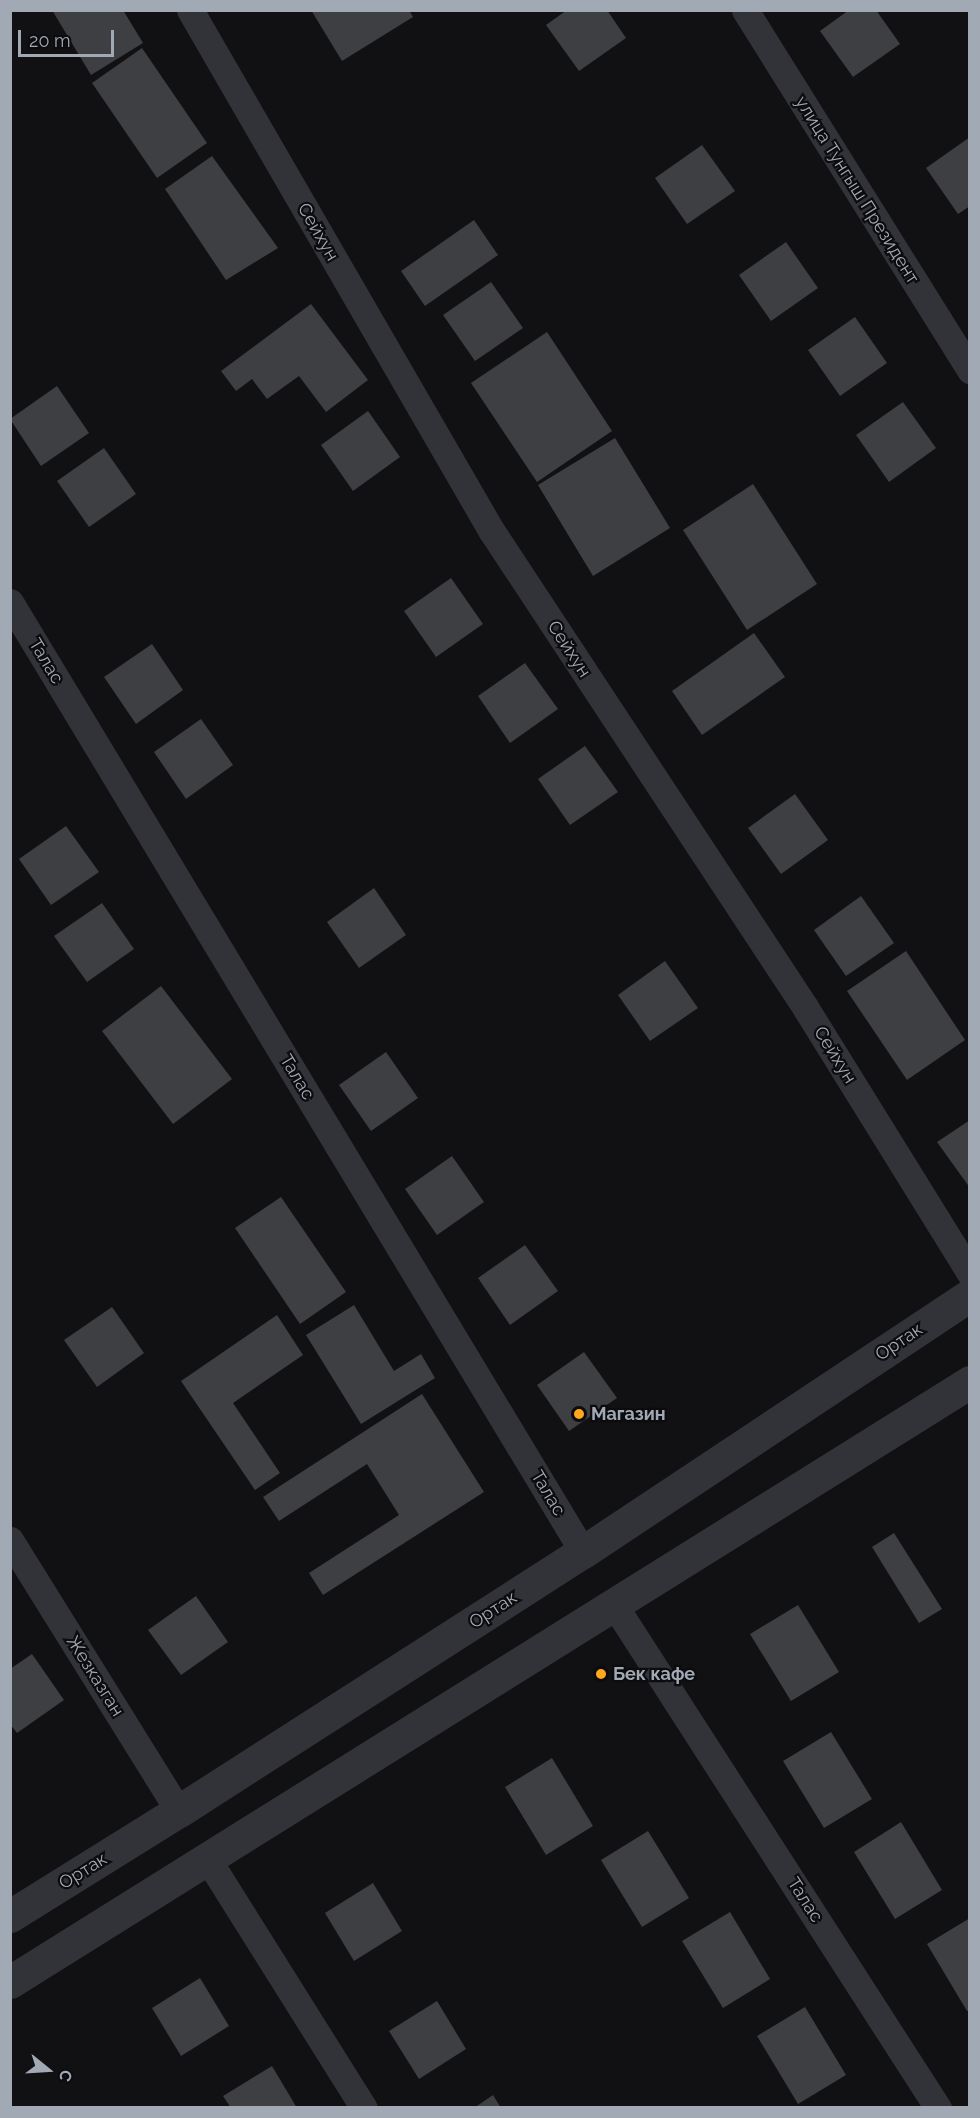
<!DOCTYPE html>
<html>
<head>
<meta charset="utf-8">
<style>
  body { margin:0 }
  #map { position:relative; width:980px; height:2118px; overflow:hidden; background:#111113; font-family:Raleway,sans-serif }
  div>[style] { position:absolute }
  .building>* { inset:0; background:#3d3f43 }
  .minor>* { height:27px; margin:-13.5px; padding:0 13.5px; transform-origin:13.5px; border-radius:13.5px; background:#323338 }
  .tertiary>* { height:33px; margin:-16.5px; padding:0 16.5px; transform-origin:16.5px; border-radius:16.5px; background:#323338 }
  .dots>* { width:16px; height:16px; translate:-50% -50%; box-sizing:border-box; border:3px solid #0c0c0e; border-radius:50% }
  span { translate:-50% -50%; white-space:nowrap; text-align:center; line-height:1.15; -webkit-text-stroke:4.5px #0c0c0e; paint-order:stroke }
  .street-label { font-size:18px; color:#a1a9b5 }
  .poi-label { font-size:18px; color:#a1a9b5; font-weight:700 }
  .left { translate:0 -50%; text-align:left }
  .frame { position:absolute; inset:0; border:12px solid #a1a9b5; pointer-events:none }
  .north { position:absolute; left:18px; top:2040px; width:60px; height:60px; -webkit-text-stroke:4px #0c0c0e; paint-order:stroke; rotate:108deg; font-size:16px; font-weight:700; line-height:24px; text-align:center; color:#a1a9b5 }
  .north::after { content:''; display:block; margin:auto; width:21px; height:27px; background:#a1a9b5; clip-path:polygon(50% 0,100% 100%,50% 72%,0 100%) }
  .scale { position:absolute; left:18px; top:30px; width:96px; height:27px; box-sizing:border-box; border:3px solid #a1a9b5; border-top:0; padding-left:8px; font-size:18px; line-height:21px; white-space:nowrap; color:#a1a9b5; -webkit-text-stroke:4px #0c0c0e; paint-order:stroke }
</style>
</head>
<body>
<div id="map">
  <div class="building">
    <i style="clip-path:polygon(52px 10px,123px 10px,143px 43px,91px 75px)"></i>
    <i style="clip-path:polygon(311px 10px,409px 10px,413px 17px,342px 61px)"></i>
    <i style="clip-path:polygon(567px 10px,607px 10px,626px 38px,579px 71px,546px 25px)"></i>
    <i style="clip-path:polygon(849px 10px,876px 10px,900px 44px,853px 77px,820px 31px)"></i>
    <i style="clip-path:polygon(142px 48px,207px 143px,157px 178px,92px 83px)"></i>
    <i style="clip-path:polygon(970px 137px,970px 206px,958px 214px,926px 168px)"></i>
    <i style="clip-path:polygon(702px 145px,735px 191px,687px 224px,655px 178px)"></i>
    <i style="clip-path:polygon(212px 156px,278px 248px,226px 280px,165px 189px)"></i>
    <i style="clip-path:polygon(474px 220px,498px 255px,425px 306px,401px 271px)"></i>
    <i style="clip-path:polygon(786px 242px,818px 288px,771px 321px,739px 275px)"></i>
    <i style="clip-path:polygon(491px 282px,523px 328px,475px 361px,443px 315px)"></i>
    <i style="clip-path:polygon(311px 304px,368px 380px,326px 412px,299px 376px,267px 399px,252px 379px,236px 391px,221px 371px)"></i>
    <i style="clip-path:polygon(855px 317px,887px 363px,840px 396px,808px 350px)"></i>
    <i style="clip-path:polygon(547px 332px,612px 431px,537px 482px,471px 383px)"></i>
    <i style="clip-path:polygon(57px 386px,89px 433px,41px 466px,10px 419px)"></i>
    <i style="clip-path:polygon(903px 402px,936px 448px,889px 482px,856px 435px)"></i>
    <i style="clip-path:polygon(368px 411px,400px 457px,353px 491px,321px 445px)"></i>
    <i style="clip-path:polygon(615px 438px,670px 528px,593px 576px,538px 485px)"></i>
    <i style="clip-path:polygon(104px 448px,136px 494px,89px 527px,57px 481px)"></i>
    <i style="clip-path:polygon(753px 484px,817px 584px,747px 630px,683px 530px)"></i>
    <i style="clip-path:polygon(451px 578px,483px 624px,436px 657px,404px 611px)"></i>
    <i style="clip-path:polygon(754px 633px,785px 677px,702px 735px,672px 691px)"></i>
    <i style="clip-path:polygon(152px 644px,183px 690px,136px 724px,104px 677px)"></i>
    <i style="clip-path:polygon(525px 663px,558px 709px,510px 743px,478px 696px)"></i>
    <i style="clip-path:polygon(201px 719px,233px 765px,186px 799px,154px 752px)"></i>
    <i style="clip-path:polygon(585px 746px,618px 792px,570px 825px,538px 779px)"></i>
    <i style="clip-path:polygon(795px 794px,828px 840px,781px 874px,748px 828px)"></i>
    <i style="clip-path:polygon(66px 826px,99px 872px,51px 905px,19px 859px)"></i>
    <i style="clip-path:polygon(374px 888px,406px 935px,359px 968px,327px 922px)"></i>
    <i style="clip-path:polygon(861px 896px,894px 943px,846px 976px,814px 930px)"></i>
    <i style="clip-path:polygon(102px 903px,134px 949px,87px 982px,54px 936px)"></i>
    <i style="clip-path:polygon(906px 951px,965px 1040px,907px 1080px,847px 991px)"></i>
    <i style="clip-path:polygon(665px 961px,698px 1008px,650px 1041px,618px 995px)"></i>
    <i style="clip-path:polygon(161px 986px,232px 1079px,173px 1124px,102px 1031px)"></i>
    <i style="clip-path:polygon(386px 1052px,418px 1098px,371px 1131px,339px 1085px)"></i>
    <i style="clip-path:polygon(970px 1120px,970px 1188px,937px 1142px)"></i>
    <i style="clip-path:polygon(452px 1156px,484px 1202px,437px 1235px,405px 1189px)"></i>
    <i style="clip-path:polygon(281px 1197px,346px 1292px,300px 1324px,235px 1228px)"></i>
    <i style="clip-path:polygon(525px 1245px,558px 1291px,510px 1325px,478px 1278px)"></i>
    <i style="clip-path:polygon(354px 1305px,394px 1371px,421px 1354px,435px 1378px,361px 1424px,306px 1335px)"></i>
    <i style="clip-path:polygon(112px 1307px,144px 1353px,97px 1387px,64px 1340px)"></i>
    <i style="clip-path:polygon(277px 1315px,303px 1355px,233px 1403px,280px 1473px,255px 1490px,181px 1381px)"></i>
    <i style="clip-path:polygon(584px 1352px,617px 1398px,569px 1431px,537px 1385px)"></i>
    <i style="clip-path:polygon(422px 1394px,484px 1492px,323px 1595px,309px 1573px,399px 1515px,367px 1464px,279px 1521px,263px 1497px)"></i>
    <i style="clip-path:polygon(894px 1533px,942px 1609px,919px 1623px,872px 1547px)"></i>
    <i style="clip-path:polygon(196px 1596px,228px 1642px,181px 1675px,148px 1630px)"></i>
    <i style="clip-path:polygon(798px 1605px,839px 1672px,791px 1701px,750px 1634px)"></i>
    <i style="clip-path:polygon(32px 1654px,64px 1700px,17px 1733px,10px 1724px,10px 1669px)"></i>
    <i style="clip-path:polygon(831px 1732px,872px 1799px,824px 1828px,783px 1761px)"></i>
    <i style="clip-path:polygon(552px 1758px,593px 1826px,546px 1855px,505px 1787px)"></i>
    <i style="clip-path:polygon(901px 1822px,942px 1890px,895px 1919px,854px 1852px)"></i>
    <i style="clip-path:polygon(648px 1831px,689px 1898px,642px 1927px,601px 1860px)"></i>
    <i style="clip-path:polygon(373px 1883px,402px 1931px,354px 1961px,325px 1913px)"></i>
    <i style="clip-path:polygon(730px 1912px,770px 1979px,723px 2008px,682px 1941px)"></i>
    <i style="clip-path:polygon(970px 1918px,970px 2010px,967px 2011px,927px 1944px)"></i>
    <i style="clip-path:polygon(200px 1978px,229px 2026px,181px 2056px,152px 2008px)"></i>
    <i style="clip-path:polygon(437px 2001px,466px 2049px,419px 2079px,389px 2031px)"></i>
    <i style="clip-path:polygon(805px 2007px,846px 2075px,798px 2104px,757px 2036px)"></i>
    <i style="clip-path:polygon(272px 2066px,297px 2108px,231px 2108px,223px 2096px)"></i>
    <i style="clip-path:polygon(493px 2095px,501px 2108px,474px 2108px)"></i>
  </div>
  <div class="minor">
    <i style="left:190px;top:10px;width:601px;rotate:59.94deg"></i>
    <i style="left:491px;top:530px;width:571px;rotate:56.64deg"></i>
    <i style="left:805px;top:1007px;width:313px;rotate:58.2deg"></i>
    <i style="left:745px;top:10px;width:425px;rotate:58deg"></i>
    <i style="left:10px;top:602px;width:1109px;rotate:58.9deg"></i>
    <i style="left:10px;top:1540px;width:319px;rotate:58.1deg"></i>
    <i style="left:613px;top:1603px;width:601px;rotate:57.24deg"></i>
    <i style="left:207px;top:1858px;width:295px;rotate:57.9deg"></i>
  </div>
  <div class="tertiary">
    <i style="left:10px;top:1916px;width:199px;rotate:-31.9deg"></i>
    <i style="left:179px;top:1811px;width:480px;rotate:-32.7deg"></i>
    <i style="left:583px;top:1552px;width:465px;rotate:-33.6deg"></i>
    <i style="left:10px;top:1982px;width:1132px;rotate:-32.01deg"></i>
  </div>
  <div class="dots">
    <i style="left:579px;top:1414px;background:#ffa71d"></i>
    <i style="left:601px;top:1674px;background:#ffa71d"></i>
  </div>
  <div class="street-label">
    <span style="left:857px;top:190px;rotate:58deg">улица Тунгыш Президент</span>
    <span style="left:318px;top:232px;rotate:60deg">Сейхун</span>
    <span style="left:569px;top:649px;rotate:57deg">Сейхун</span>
    <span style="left:46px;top:661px;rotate:59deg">Талас</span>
    <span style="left:835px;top:1055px;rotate:58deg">Сейхун</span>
    <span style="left:297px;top:1077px;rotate:59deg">Талас</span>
    <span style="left:899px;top:1342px;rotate:-34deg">Ортак</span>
    <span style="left:548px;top:1493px;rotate:59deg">Талас</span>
    <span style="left:493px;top:1610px;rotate:-33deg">Ортак</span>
    <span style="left:95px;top:1676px;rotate:58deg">Жезказган</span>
    <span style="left:83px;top:1871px;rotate:-32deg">Ортак</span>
    <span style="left:805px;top:1900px;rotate:57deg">Талас</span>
  </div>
  <div class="poi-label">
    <span class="left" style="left:591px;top:1414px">Магазин</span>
    <span class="left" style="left:613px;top:1674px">Бек кафе</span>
  </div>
  <div class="frame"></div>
  <div class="north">С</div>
  <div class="scale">20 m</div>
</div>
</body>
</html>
